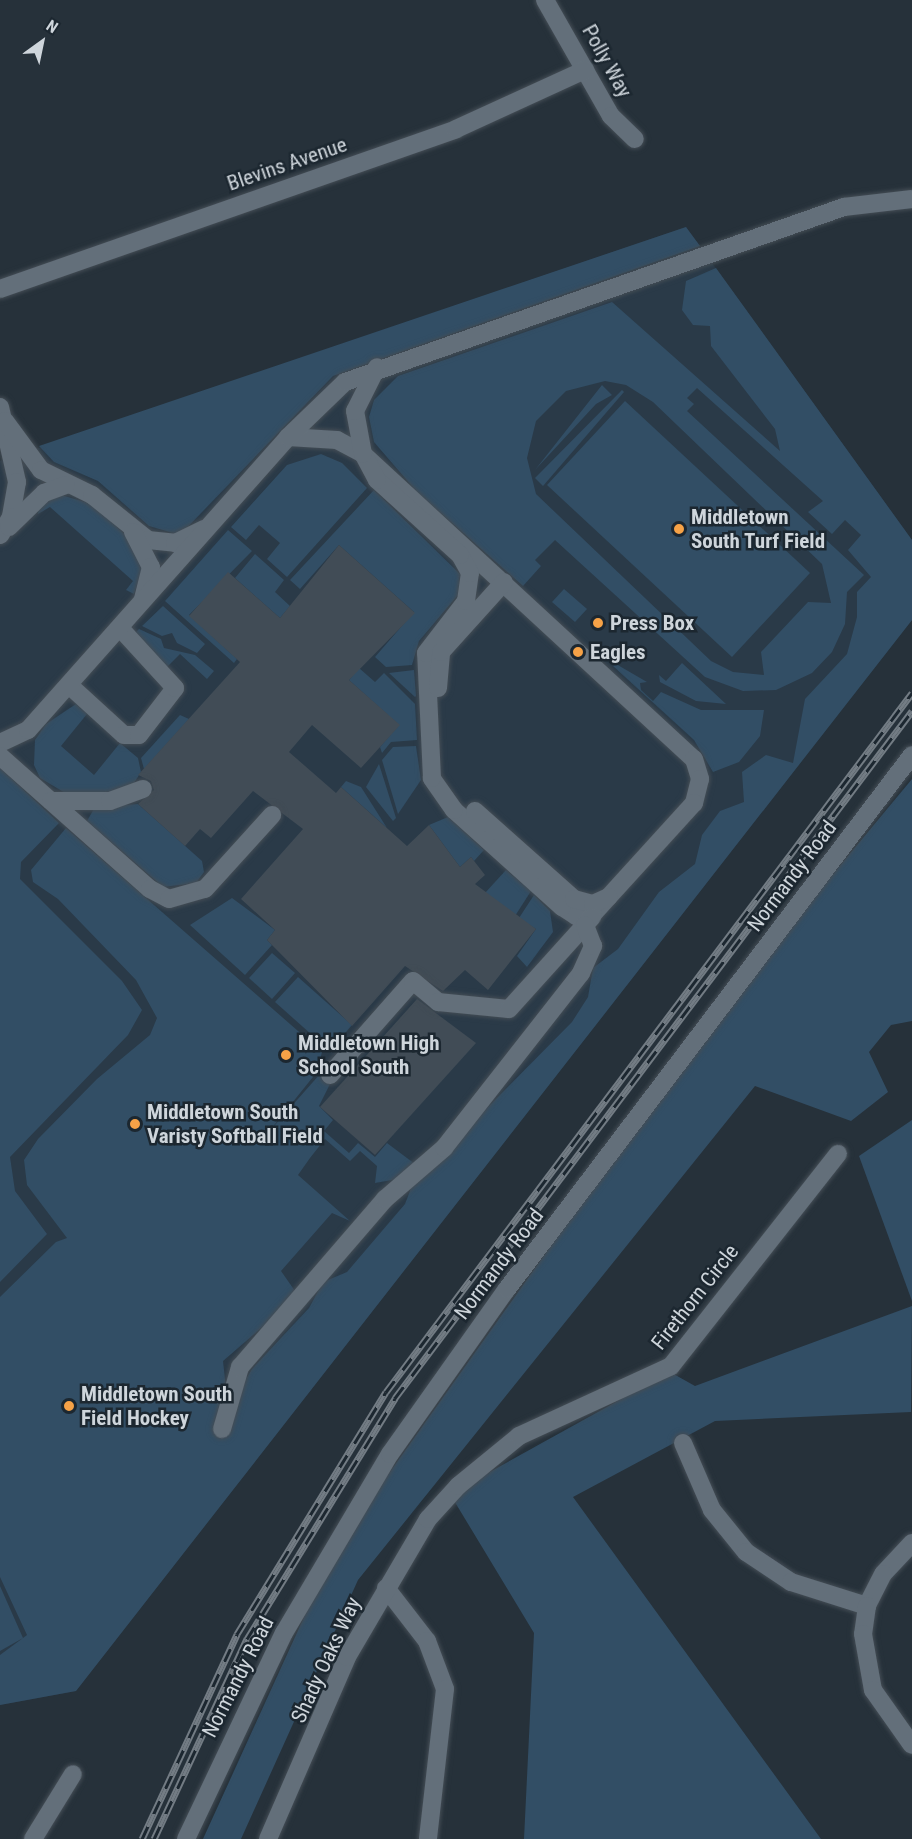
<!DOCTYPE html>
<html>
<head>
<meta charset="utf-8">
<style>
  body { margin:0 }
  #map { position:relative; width:912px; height:1839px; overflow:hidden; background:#26313a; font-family:"Roboto Condensed",sans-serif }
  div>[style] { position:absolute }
  .built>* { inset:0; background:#2a3a48 }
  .green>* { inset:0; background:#324e65 }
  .building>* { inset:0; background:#414c56 }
  .roads { filter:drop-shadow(0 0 2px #444d55) drop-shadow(0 0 2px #444d55) }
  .minor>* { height:18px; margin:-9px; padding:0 9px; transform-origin:9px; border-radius:9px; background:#636f7a }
  .rail>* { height:7px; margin-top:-3.5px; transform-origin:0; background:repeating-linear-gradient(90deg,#1c2730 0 14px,#737c84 0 28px); box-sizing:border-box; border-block:2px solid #737c84 }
  .dots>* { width:16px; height:16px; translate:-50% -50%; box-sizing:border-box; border:3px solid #1c2730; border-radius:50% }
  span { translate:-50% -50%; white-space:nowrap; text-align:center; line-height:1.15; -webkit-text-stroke:5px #1c2730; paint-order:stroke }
  .street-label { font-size:21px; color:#ced5db }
  .poi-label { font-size:21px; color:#ced5db; font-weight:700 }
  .left { translate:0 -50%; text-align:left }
  .north { position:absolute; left:12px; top:12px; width:60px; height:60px; -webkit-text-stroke:4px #1c2730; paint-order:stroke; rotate:33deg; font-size:16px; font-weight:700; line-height:24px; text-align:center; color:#ced5db }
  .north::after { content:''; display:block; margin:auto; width:21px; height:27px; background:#ced5db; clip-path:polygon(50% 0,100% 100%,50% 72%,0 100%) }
</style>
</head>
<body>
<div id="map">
  <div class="built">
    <i style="clip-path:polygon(686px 227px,912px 540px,912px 620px,76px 1691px,0 1705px,0 461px)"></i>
  </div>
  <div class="green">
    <i style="clip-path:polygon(686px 227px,700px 246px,333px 376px,180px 535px,149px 526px,98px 481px,54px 462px,39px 446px)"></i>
    <i style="clip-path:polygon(evenodd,716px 268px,912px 540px,912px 620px,76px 1691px,0 1705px,0 1655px,23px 1638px,0 1651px,0 1586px,23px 1638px,27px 1635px,0 1577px,0 1297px,56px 1242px,67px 1238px,27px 1185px,24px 1160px,38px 1139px,97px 1079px,150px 1035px,157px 1018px,136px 980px,58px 899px,33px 882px,31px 870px,66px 828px,322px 1052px,317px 1072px,267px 1134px,320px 1074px,330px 1084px,319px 1106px,333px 1120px,324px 1131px,349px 1153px,358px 1143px,375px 1157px,387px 1143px,415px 1164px,398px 1179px,375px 1183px,377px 1166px,360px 1151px,350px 1161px,325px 1139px,310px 1158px,298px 1175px,350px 1221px,332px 1213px,281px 1271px,295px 1291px,275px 1316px,223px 1361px,226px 1388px,237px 1394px,252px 1369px,309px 1308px,323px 1282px,347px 1272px,405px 1204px,413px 1183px,572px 1022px,588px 997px,593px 968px,618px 949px,659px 892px,695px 864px,702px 835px,720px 811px,744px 802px,742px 772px,766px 755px,793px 763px,805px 699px,847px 654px,857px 617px,857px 592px,871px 577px,848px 550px,861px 535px,845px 520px,832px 534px,808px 512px,823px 501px,697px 388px,687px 398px,694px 404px,687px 411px,864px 575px,847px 592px,845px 624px,832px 652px,812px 673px,776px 690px,743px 691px,705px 677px,555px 540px,535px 560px,541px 566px,523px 586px,417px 492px,374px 442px,369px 417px,374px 400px,398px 376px,612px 302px,780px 451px,775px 429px,711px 346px,710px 326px,693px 325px,682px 310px,686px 281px,716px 268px,605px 381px,626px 385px,653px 402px,822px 564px,831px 603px,808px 602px,761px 652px,764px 675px,733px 672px,711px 661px,536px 494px,527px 458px,536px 421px,566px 391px,605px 381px)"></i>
    <i style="clip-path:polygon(602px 385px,612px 395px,596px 404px,535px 470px)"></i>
    <i style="clip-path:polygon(622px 390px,624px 392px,543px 486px,535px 478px)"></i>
    <i style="clip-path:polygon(625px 401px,810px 573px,732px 657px,547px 485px)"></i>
    <i style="clip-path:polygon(321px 454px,342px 463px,367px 488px,287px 577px,267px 559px,280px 543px,259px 525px,246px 540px,231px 527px,287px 465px)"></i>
    <i style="clip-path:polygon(374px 490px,460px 574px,458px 595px,419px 641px,412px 665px,386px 667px,375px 657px,414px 612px,339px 545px,300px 589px,290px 580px)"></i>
    <i style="clip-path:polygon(61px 495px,92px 504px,132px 541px,144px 564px,134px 594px,126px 590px,133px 581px,50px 507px,38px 514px,39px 505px)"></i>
    <i style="clip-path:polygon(228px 530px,252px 551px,189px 615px,237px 659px,234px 663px,165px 601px)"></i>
    <i style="clip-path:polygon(255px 554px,284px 580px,275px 592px,290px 606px,280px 618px,235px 578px)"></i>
    <i style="clip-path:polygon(564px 589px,587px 609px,575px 622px,552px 602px)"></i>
    <i style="clip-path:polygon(163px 606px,205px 644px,197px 653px,177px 643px,172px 633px,162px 636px,142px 626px)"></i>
    <i style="clip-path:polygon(139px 629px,161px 639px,164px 648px,195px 655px,214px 671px,207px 679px,180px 654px,167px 667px,136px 632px)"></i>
    <i style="clip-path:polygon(682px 663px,726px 704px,696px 701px,660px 682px,659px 675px,666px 681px)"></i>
    <i style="clip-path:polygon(616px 664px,647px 682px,640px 683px,641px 690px,653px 701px,661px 692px,701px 710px,764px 710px,760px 736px,739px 762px,713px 772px,694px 740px,613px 666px)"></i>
    <i style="clip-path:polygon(359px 668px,375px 682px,384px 673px,415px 704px,417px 740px,391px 742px,382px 753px,380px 747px,399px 725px,349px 680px)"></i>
    <i style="clip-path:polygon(414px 670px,416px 696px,415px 697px,389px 673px)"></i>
    <i style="clip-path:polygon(76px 704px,87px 714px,61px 746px,94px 775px,120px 743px,138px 758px,141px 772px,134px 783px,116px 793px,67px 794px,40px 778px,34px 765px,35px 740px,46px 724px)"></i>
    <i style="clip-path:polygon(180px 715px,189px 719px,144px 769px,141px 758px)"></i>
    <i style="clip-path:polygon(416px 746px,421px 780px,398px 814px,382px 760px,393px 747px)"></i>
    <i style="clip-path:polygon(379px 764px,396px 818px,393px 821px,366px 787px)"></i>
    <i style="clip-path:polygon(0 768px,59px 823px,21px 862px,20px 879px,122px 981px,142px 1010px,128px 1035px,10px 1157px,15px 1191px,47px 1234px,0 1282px)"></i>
    <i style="clip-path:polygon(912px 779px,912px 1021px,891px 1025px,869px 1052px,888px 1092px,851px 1121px,755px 1086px,358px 1580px,241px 1839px,203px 1839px,335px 1549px,714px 1017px)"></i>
    <i style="clip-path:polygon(346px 781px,361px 787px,387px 828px,341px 787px)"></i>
    <i style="clip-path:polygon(138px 804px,202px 861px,204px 872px,196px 883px,163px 887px,87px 821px,95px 807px)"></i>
    <i style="clip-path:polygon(448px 817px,484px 850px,474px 861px,471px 857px,460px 867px,429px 825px)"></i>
    <i style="clip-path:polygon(506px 870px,531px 891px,515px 916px,485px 893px)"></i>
    <i style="clip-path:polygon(534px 895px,550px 911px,553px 932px,527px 967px,517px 956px,536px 929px,519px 918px)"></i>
    <i style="clip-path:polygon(232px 898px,275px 930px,267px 940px,272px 945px,245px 975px,190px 925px)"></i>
    <i style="clip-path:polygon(272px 953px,295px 973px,272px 999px,249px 978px)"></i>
    <i style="clip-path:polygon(298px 977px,352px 1025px,330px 1051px,275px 1002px)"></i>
    <i style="clip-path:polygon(912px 1120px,912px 1301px,859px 1156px)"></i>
    <i style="clip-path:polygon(912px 1306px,911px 1412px,715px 1421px,573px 1497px,821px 1839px,524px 1839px,534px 1633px,450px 1494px,670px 1372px,695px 1386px)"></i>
  </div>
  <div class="building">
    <i style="clip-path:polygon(339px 545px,415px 613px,349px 680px,400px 725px,361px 768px,312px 725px,289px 752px,336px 793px,341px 787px,407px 846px,429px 825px,460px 867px,471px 857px,485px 875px,475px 884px,536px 929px,488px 990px,465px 970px,443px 991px,405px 966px,352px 1026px,267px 940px,275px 930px,241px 899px,303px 829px,253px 791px,211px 838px,200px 829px,185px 846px,138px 804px,154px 790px,151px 781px,138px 775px,240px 662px,189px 616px,228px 572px,280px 618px)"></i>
    <i style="clip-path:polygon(417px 999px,476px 1043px,375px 1155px,320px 1107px)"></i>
  </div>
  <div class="roads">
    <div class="minor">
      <i style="left:545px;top:0;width:133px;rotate:60.4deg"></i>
      <i style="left:611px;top:116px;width:33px;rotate:44deg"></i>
      <i style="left:0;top:289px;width:483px;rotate:-19.3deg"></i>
      <i style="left:456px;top:129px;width:142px;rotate:-24.6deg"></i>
      <i style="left:0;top:407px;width:77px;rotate:77.2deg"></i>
      <i style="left:17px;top:482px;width:36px;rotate:100deg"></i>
      <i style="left:11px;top:517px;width:21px;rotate:121deg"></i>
      <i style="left:5px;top:421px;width:61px;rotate:53.7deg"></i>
      <i style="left:41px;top:470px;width:57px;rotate:26.1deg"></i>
      <i style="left:92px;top:495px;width:72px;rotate:38.8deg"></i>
      <i style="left:148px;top:540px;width:27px;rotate:6deg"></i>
      <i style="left:175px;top:543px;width:32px;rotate:-26deg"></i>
      <i style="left:288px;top:437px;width:49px;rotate:3.5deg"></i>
      <i style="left:337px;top:440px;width:30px;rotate:28deg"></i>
      <i style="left:363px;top:454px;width:450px;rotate:42.7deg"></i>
      <i style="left:694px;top:759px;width:21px;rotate:73deg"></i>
      <i style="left:700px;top:779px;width:25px;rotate:104deg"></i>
      <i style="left:694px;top:803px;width:150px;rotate:132.3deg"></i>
      <i style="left:593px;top:914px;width:17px;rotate:173deg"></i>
      <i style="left:576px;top:916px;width:17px;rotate:-147deg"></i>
      <i style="left:562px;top:907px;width:145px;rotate:-138.1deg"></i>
      <i style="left:454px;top:810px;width:39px;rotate:-125deg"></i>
      <i style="left:432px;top:778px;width:125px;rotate:-92.7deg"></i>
      <i style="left:426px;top:653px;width:66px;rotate:-52.4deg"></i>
      <i style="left:466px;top:601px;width:28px;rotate:-82deg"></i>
      <i style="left:470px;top:573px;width:21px;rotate:-119deg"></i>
      <i style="left:460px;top:555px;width:112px;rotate:-137.9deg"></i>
      <i style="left:377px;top:480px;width:30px;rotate:-118deg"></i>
      <i style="left:363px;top:454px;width:44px;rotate:-100.5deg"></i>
      <i style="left:355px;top:411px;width:49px;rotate:-63.4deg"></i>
      <i style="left:9px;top:527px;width:49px;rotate:-44.2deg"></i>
      <i style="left:44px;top:493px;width:23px;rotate:-20deg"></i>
      <i style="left:133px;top:532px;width:39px;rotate:63deg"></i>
      <i style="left:151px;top:567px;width:34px;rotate:104deg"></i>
      <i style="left:69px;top:685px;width:74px;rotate:42.3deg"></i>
      <i style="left:124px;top:735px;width:15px"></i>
      <i style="left:139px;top:735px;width:59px;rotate:-52.5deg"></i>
      <i style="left:175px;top:688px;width:81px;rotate:-132.5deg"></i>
      <i style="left:438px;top:688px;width:36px;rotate:-85deg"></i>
      <i style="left:441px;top:652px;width:94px;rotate:-48deg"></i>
      <i style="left:0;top:743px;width:31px;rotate:-25deg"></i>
      <i style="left:28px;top:730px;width:392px;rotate:-48.4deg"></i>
      <i style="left:288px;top:437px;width:79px;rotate:-44deg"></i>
      <i style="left:345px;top:382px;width:529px;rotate:-19.33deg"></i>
      <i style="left:844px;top:207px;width:68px;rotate:-6.7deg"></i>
      <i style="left:0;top:756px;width:200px;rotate:41.6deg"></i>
      <i style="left:150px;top:889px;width:21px;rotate:28deg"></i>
      <i style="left:169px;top:899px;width:37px;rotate:-16deg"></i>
      <i style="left:205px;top:889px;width:100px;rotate:-47.8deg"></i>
      <i style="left:51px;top:801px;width:59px"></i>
      <i style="left:110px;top:801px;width:35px;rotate:-20deg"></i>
      <i style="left:475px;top:811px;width:132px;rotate:41.6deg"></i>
      <i style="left:574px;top:899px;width:20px;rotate:15deg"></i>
      <i style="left:593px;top:904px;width:17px;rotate:-24deg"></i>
      <i style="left:330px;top:1075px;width:125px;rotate:-48.6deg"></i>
      <i style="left:413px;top:981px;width:33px;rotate:40deg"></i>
      <i style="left:438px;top:1002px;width:71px;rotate:5.6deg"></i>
      <i style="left:509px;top:1009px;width:124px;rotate:-47.9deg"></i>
      <i style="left:222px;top:1429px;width:65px;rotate:-73.8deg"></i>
      <i style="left:240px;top:1367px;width:222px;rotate:-49.2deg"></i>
      <i style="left:385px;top:1199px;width:78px;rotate:-40.8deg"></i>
      <i style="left:444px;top:1148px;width:222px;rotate:-51.9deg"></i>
      <i style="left:581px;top:973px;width:30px;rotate:-66deg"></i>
      <i style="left:593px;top:946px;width:22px;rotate:-111deg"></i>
      <i style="left:683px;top:1443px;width:73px;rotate:66.6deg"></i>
      <i style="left:712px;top:1510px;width:54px;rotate:51deg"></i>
      <i style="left:746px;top:1552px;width:54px;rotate:33.7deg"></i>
      <i style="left:791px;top:1582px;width:80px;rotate:17.5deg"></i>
      <i style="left:912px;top:1543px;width:42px;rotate:133.1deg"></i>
      <i style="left:883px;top:1574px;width:36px;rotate:117deg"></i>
      <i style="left:867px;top:1606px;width:28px;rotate:98deg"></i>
      <i style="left:863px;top:1634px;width:57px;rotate:79.9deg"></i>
      <i style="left:873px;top:1690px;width:67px;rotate:54.7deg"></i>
      <i style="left:386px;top:1588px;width:67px;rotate:52.3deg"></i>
      <i style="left:427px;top:1641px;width:51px;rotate:69.4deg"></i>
      <i style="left:445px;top:1689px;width:151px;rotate:96.5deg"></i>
      <i style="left:33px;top:1839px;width:76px;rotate:-58.4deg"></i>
      <i style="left:186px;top:1839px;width:228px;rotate:-64.6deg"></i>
      <i style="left:284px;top:1633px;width:208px;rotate:-59.4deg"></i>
      <i style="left:390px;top:1454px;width:202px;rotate:-54.7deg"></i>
      <i style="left:507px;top:1289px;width:670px;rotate:-52.82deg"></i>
      <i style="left:268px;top:1839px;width:198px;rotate:-66.5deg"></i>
      <i style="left:347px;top:1657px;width:160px;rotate:-59.6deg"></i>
      <i style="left:428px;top:1519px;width:45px;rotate:-47.7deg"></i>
      <i style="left:458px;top:1486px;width:79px;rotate:-39.3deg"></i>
      <i style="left:519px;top:1436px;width:167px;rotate:-24.7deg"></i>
      <i style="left:671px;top:1366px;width:270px;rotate:-51.8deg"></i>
    </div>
  </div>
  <div class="rail">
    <i style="left:142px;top:1839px;width:226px;rotate:-65.1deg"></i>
    <i style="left:237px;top:1634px;width:284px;rotate:-58.4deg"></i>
    <i style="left:386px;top:1392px;width:875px;rotate:-53.04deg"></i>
    <i style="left:154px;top:1839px;width:221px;rotate:-65.1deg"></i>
    <i style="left:247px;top:1639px;width:283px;rotate:-58.4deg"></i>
    <i style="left:395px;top:1398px;width:860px;rotate:-53.04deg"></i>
  </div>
  <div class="dots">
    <i style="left:679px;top:529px;background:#f6a247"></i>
    <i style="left:598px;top:623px;background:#f6a247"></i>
    <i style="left:578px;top:652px;background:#f6a247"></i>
    <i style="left:286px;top:1055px;background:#f6a247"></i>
    <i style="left:135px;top:1124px;background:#f6a247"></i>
    <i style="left:69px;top:1406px;background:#f6a247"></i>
  </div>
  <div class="street-label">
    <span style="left:607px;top:61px;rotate:61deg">Polly Way</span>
    <span style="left:287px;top:164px;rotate:-19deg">Blevins Avenue</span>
    <span style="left:792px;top:876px;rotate:-53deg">Normandy Road</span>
    <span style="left:499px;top:1264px;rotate:-53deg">Normandy Road</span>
    <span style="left:695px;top:1297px;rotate:-52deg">Firethorn Circle</span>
    <span style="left:326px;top:1660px;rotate:-65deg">Shady Oaks Way</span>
    <span style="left:238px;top:1677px;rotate:-63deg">Normandy Road</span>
  </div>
  <div class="poi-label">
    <span class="left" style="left:691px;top:529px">Middletown<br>South Turf Field</span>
    <span class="left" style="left:610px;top:623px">Press Box</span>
    <span class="left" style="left:590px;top:652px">Eagles</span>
    <span class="left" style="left:298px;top:1055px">Middletown High<br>School South</span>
    <span class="left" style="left:147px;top:1124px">Middletown South<br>Varisty Softball Field</span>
    <span class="left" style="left:81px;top:1406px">Middletown South<br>Field Hockey</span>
  </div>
  <div class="north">N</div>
</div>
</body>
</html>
